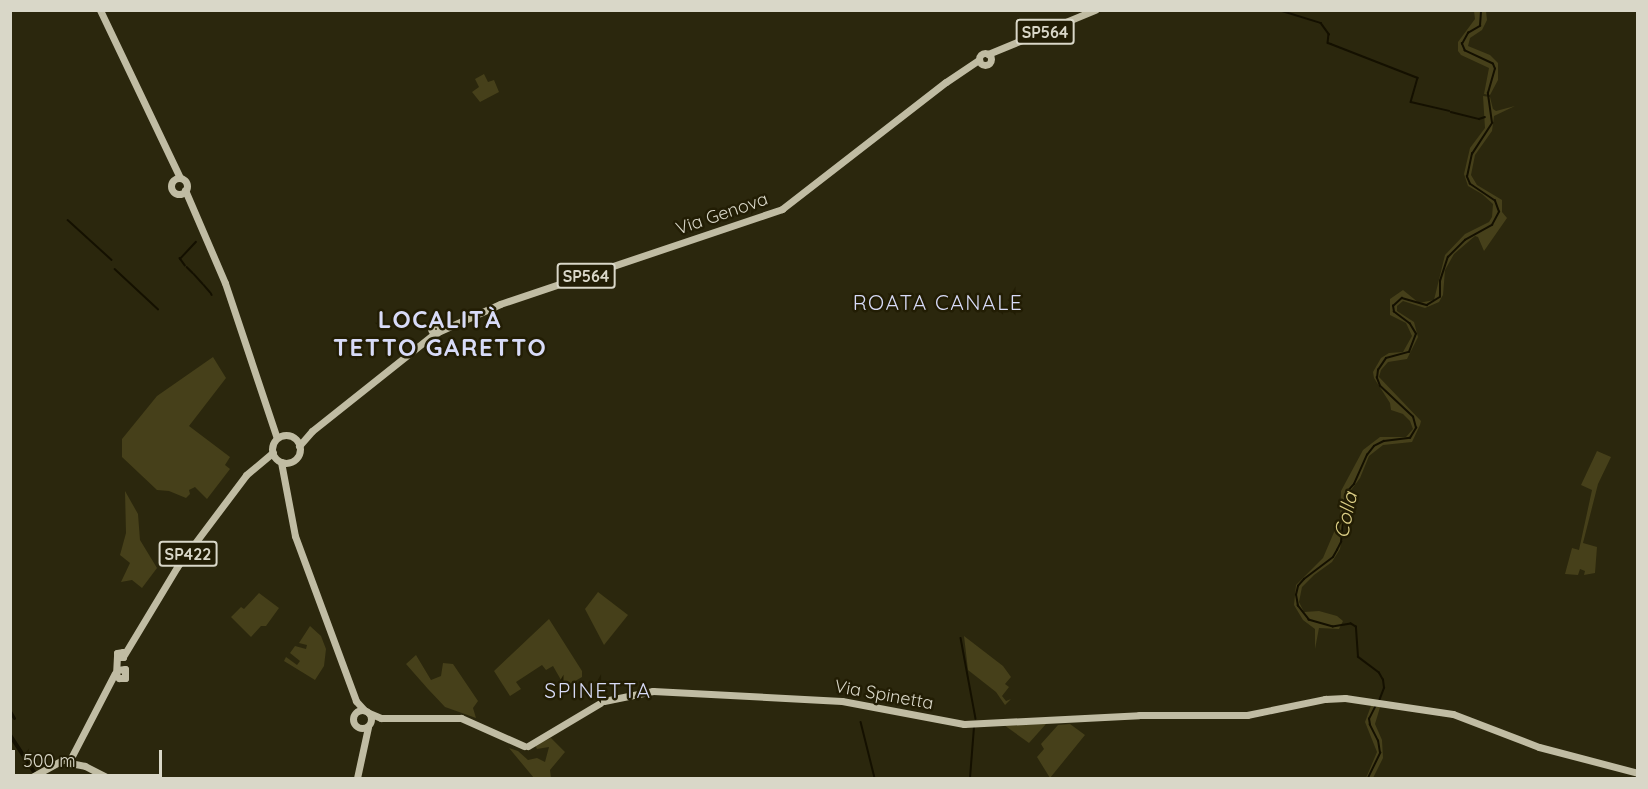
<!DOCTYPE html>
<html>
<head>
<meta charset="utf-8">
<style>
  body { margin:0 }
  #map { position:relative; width:1648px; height:789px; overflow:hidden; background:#2b270d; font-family:Quicksand,sans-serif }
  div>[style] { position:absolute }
  .green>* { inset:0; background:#46401a }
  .stream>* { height:1.5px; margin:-0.75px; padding:0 0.75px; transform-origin:0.75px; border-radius:0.75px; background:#141000 }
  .canal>* { height:3px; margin:-1.5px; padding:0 1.5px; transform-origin:1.5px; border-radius:1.5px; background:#141000 }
  .river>* { height:4px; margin:-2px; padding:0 2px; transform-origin:2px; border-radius:2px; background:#141000 }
  .major>* { height:7px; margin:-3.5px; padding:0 3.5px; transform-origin:3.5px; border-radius:3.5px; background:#c0bca3 }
  .major>.ring { margin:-3.5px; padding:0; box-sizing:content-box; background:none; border:7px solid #c0bca3; border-radius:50% }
  span { translate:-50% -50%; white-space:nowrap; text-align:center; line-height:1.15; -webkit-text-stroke:5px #221d04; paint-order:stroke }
  .shield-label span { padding:2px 4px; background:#221d04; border:2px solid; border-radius:4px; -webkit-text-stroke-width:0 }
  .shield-label { font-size:16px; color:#d9d7c8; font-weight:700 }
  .street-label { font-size:18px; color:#d9d7c8 }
  .water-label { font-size:20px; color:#dccf86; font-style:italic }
  .quarter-label { font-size:21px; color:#d8dbf8; letter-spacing:1.5px }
  .district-label { font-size:24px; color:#d8dbf8; font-weight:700; letter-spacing:1.5px }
  .frame { position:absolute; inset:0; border:12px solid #d9d7c8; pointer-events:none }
  .scale { position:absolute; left:12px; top:750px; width:150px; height:27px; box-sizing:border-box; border:3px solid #d9d7c8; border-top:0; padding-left:8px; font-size:18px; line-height:21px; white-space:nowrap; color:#d9d7c8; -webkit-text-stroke:4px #221d04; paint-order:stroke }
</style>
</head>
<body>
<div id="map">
  <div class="green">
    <i style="clip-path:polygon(1474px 11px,1486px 11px,1487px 20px,1482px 30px,1470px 38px,1468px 46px,1490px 55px,1498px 63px,1498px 80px,1490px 95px,1484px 94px,1489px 68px,1461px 55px,1458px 51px,1458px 42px,1475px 19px)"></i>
    <i style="clip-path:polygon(484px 74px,488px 82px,494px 80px,499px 92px,480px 102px,472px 92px,479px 87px,475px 79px)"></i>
    <i style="clip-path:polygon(1483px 96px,1490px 97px,1493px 109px,1496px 111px,1515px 106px,1494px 116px,1492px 131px,1475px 155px,1471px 175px,1477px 185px,1502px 200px,1502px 212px,1507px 218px,1484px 251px,1478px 237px,1475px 236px,1454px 254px,1445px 270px,1443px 295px,1439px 302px,1425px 308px,1403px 301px,1397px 306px,1397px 311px,1414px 322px,1418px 337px,1407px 359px,1388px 362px,1381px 370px,1379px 377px,1421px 421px,1420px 425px,1412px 442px,1383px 445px,1369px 456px,1360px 478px,1349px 493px,1340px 549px,1332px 562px,1314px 575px,1302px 587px,1299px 602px,1304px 612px,1319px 611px,1337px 616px,1343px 621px,1339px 629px,1319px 628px,1315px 649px,1315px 629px,1303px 620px,1294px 605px,1296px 585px,1323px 558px,1340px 518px,1341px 491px,1363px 450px,1380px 437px,1406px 437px,1413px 429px,1410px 421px,1403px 414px,1391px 410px,1390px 403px,1374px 378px,1373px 372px,1381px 358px,1389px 353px,1403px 352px,1412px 336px,1406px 323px,1390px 315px,1390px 299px,1403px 290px,1419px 303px,1434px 300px,1445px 255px,1465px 234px,1489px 222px,1492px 217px,1493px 204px,1482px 194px,1468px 186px,1464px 174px,1470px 148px,1485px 128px)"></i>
    <i style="clip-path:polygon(213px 357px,226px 378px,189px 426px,230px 457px,225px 465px,230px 469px,207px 499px,195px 487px,189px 490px,190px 494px,186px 498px,169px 491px,157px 490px,122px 457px,122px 439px,157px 396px)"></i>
    <i style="clip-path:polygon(1597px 451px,1611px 457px,1598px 484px,1583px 543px,1597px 547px,1595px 573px,1584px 575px,1585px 571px,1580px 569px,1578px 575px,1565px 574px,1572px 548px,1579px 550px,1592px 490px,1581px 485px)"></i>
    <i style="clip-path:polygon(125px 491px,138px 514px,140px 540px,157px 568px,142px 588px,132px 580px,121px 582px,130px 563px,120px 555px,126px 533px)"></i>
    <i style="clip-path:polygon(598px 592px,628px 615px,604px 645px,585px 609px)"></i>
    <i style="clip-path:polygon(259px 593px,279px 608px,266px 626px,261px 626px,251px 637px,231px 617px,241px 607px,244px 609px)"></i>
    <i style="clip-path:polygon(549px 619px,582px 671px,582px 677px,565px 687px,553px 666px,546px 670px,542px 665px,516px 682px,521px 689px,510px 696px,494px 671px)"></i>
    <i style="clip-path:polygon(310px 626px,321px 636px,326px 649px,324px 666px,315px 680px,284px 661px,286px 657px,297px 665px,300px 661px,290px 653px,295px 646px,306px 649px,307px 645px,299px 643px)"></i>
    <i style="clip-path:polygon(964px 636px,1003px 666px,1011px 677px,1005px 684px,1009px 687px,1002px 696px,1006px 701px,1011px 699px,1005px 705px,996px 692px,968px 670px)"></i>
    <i style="clip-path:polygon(416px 655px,431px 680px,441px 676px,443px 663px,453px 664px,478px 701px,473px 708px,476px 718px,445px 707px,428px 689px,406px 664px)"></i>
    <i style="clip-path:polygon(1372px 703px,1381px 704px,1375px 724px,1382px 740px,1383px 758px,1373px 778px,1366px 778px,1377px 752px,1365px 722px)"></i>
    <i style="clip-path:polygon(1046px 724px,1029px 743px,1004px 725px)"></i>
    <i style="clip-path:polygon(1070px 724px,1085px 735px,1050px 778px,1037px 757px,1044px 749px,1041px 744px,1058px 725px)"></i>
    <i style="clip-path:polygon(551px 738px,565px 752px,550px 770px,551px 778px,534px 778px,509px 748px,518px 751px,528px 760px,537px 758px,545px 762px,549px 747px,537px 749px,535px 745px)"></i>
  </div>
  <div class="stream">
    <i style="left:1279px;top:10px;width:44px;rotate:17.2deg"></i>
    <i style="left:1321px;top:23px;width:14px;rotate:54deg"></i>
    <i style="left:1329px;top:34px;width:9px;rotate:96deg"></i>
    <i style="left:1328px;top:43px;width:3px;rotate:18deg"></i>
    <i style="left:1331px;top:44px;width:93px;rotate:21.3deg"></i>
    <i style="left:1418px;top:78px;width:25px;rotate:106deg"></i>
    <i style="left:1411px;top:102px;width:39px;rotate:13deg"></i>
    <i style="left:1451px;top:112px;width:29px;rotate:14deg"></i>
    <i style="left:1479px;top:119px;width:6px;rotate:-18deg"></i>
    <i style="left:68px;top:220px;width:59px;rotate:42.3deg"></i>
    <i style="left:185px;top:266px;width:9px;rotate:-126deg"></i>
    <i style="left:180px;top:259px;width:23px;rotate:-47deg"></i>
    <i style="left:187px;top:267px;width:8px;rotate:45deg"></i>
    <i style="left:115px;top:269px;width:59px;rotate:42.9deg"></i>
    <i style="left:194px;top:274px;width:13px;rotate:48deg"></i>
    <i style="left:204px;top:285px;width:9px;rotate:49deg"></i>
    <i style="left:211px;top:293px;width:2px;rotate:63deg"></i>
    <i style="left:961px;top:638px;width:82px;rotate:79.5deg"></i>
    <i style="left:1379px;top:701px;width:14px;rotate:-69deg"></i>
    <i style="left:1384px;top:688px;width:8px;rotate:-97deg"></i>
    <i style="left:1383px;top:680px;width:8px;rotate:-120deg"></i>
    <i style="left:1379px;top:673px;width:26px;rotate:-143deg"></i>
    <i style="left:1358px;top:657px;width:30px;rotate:-94deg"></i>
    <i style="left:1356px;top:627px;width:6px;rotate:-149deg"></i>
    <i style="left:1351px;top:624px;width:18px;rotate:171deg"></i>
    <i style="left:1333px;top:627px;width:25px;rotate:-164deg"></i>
    <i style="left:1309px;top:620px;width:18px;rotate:-128deg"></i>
    <i style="left:1298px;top:606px;width:11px;rotate:-100deg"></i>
    <i style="left:1296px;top:595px;width:9px;rotate:-77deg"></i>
    <i style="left:1298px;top:586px;width:9px;rotate:-49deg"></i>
    <i style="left:1304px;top:579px;width:36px;rotate:-37deg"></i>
    <i style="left:1333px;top:557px;width:8px;rotate:-60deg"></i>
    <i style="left:1337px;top:550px;width:9px;rotate:-63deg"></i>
    <i style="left:1341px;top:542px;width:49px;rotate:-84.2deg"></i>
    <i style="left:1346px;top:493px;width:12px;rotate:-48deg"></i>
    <i style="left:1354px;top:484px;width:32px;rotate:-66deg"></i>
    <i style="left:1367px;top:455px;width:11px;rotate:-52deg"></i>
    <i style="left:1374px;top:446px;width:11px;rotate:-27deg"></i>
    <i style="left:1384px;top:441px;width:26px;rotate:-7deg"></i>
    <i style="left:1410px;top:438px;width:12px;rotate:-59deg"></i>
    <i style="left:1416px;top:428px;width:11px;rotate:-105deg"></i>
    <i style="left:1413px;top:417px;width:45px;rotate:-136.8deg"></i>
    <i style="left:1380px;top:386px;width:9px;rotate:-111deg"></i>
    <i style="left:1377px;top:378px;width:8px;rotate:-83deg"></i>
    <i style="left:1378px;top:370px;width:14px;rotate:-56deg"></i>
    <i style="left:1386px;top:358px;width:24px;rotate:-15deg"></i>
    <i style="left:1409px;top:352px;width:19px;rotate:-69deg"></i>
    <i style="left:1416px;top:334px;width:12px;rotate:-121deg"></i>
    <i style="left:1410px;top:324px;width:20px;rotate:-143deg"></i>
    <i style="left:1394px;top:312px;width:6px;rotate:-99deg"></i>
    <i style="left:1393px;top:306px;width:12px;rotate:-42deg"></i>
    <i style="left:1402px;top:298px;width:26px;rotate:16deg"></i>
    <i style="left:1427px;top:305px;width:15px;rotate:-32deg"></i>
    <i style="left:1440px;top:297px;width:16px;rotate:-90deg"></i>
    <i style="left:1440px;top:281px;width:25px;rotate:-72deg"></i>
    <i style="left:1448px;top:257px;width:24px;rotate:-45deg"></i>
    <i style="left:1465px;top:240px;width:31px;rotate:-29deg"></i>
    <i style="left:1492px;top:225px;width:15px;rotate:-62deg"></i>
    <i style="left:1499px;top:212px;width:12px;rotate:-110deg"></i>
    <i style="left:1495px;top:201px;width:30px;rotate:-146deg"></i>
    <i style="left:1470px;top:184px;width:8px;rotate:-113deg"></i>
    <i style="left:1467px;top:177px;width:24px;rotate:-78deg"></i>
    <i style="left:1472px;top:154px;width:37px;rotate:-57deg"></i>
    <i style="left:1492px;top:123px;width:30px;rotate:-98deg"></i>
    <i style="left:1488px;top:93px;width:25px;rotate:-74deg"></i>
    <i style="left:1495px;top:69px;width:5px;rotate:-112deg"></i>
    <i style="left:1493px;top:64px;width:31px;rotate:-155deg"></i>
    <i style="left:1465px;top:51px;width:8px;rotate:-113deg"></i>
    <i style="left:1462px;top:44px;width:13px;rotate:-61deg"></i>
    <i style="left:1468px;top:33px;width:14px;rotate:-30deg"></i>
    <i style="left:1480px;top:26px;width:16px;rotate:-86deg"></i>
    <i style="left:1252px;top:717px;width:31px;rotate:-11deg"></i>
    <i style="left:861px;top:722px;width:58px;rotate:76deg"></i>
    <i style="left:970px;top:778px;width:51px;rotate:-85.5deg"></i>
    <i style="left:1368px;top:778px;width:28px;rotate:-64deg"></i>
    <i style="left:1380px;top:753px;width:12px;rotate:-99deg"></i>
    <i style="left:1378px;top:741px;width:18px;rotate:-117deg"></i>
    <i style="left:1370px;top:725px;width:6px;rotate:-99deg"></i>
    <i style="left:1369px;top:719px;width:16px;rotate:-63deg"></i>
  </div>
  <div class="canal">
    <i style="left:10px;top:711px;width:8px;rotate:60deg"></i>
  </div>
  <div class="river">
    <i style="left:10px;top:735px;width:51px;rotate:56.9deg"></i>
  </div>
  <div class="major">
    <i style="left:100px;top:10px;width:186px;rotate:64.5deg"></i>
    <i class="ring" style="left:979px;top:53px;width:5px;height:5px"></i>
    <i style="left:988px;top:54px;width:116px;rotate:-22.4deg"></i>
    <i class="ring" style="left:171px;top:178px;width:9px;height:9px"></i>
    <i style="left:185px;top:190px;width:101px;rotate:66.7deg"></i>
    <i style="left:225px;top:283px;width:163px;rotate:71.5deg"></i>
    <i class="ring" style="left:431.5px;top:324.5px;width:2px;height:2px"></i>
    <i style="left:440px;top:331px;width:66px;rotate:-24.2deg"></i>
    <i style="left:500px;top:304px;width:298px;rotate:-18.6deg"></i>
    <i style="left:782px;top:209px;width:207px;rotate:-37.8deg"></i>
    <i style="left:946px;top:82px;width:40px;rotate:-34deg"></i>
    <i class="ring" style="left:272px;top:435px;width:21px;height:21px"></i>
    <i style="left:299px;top:446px;width:20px;rotate:-49deg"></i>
    <i style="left:312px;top:431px;width:157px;rotate:-38.5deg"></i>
    <i style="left:281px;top:462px;width:75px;rotate:79.3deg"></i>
    <i style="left:295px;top:536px;width:176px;rotate:69.7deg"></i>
    <i style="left:356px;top:701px;width:12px;rotate:48deg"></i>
    <i style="left:124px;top:655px;width:103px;rotate:-58.9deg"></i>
    <i style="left:177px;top:567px;width:115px;rotate:-53.1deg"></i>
    <i style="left:246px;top:475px;width:35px;rotate:-40deg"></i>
    <i style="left:117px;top:670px;width:8px;rotate:-7deg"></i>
    <i style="left:125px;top:669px;width:9px;rotate:90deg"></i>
    <i style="left:125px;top:678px;width:6px;rotate:180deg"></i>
    <i style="left:119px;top:678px;width:4px;rotate:-135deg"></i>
    <i style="left:116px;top:675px;width:22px;rotate:-87deg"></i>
    <i style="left:117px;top:653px;width:6px;rotate:-9deg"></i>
    <i style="left:123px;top:652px;width:5px;rotate:90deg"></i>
    <i style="left:123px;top:657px;width:6px;rotate:180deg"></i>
    <i style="left:604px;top:701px;width:50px;rotate:-11.5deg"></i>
    <i style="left:653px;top:691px;width:189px;rotate:3deg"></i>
    <i style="left:842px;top:701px;width:124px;rotate:10.7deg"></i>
    <i style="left:964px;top:724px;width:175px;rotate:-2.9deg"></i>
    <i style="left:1139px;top:715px;width:108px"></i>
    <i style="left:1247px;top:715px;width:80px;rotate:-11.6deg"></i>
    <i style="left:1325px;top:699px;width:20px;rotate:-3deg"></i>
    <i style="left:1345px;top:698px;width:109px;rotate:8.4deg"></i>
    <i style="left:1453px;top:714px;width:92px;rotate:21deg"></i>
    <i style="left:1539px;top:747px;width:102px;rotate:14.7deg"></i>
    <i class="ring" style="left:353px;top:710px;width:11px;height:11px"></i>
    <i style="left:369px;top:713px;width:13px;rotate:23deg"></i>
    <i style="left:381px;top:718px;width:80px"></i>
    <i style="left:461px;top:718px;width:69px;rotate:24deg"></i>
    <i style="left:528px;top:746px;width:84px;rotate:-30.8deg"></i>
    <i style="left:72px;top:756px;width:93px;rotate:-62.6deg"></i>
    <i style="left:70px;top:763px;width:15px;rotate:11deg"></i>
    <i style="left:85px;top:766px;width:27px;rotate:27deg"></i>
    <i style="left:30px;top:778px;width:38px;rotate:-29deg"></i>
    <i style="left:357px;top:778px;width:52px;rotate:-77.8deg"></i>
  </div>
  <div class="shield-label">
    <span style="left:1045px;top:32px">SP564</span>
    <span style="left:586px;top:276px">SP564</span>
    <span style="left:188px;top:554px">SP422</span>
  </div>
  <div class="street-label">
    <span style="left:722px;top:214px;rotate:-19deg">Via Genova</span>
    <span style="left:884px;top:695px;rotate:10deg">Via Spinetta</span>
  </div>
  <div class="water-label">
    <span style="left:1345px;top:515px;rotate:-78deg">Colla</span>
  </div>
  <div class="quarter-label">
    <span style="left:938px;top:302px">ROATA CANALE</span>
    <span style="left:598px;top:690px">SPINETTA</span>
  </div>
  <div class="district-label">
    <span style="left:440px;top:334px">LOCALITÀ<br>TETTO GARETTO</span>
  </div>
  <div class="frame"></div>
  <div class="scale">500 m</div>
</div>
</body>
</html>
